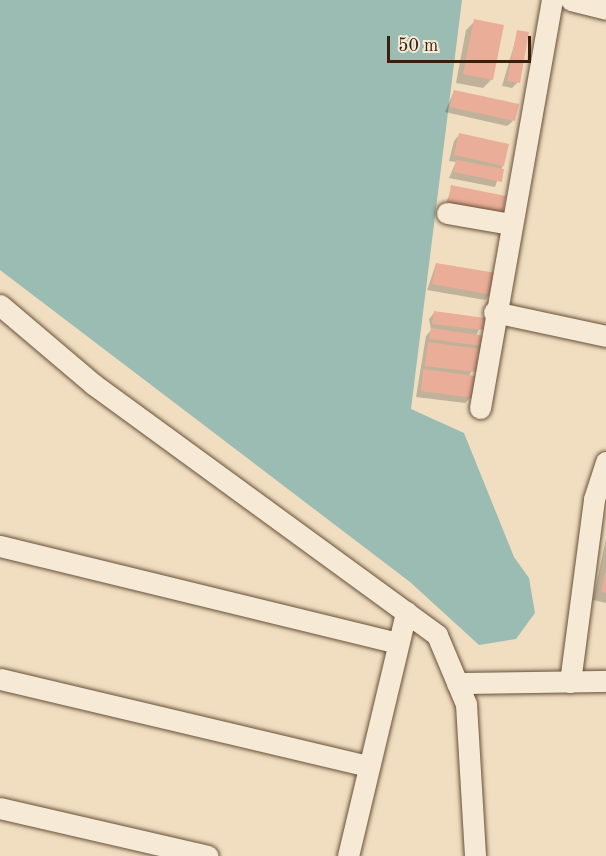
<!DOCTYPE html>
<html>
<head>
<meta charset="utf-8">
<style>
  body { margin:0 }
  #map { position:relative; width:606px; height:856px; overflow:hidden; background:#f1dec1; font-family:"Old Standard TT",serif }
  div>[style] { position:absolute }
  .water>* { inset:0; background:#9bbcb3 }
  .shadow>* { inset:0; background:#0003 }
  .building>* { inset:0; background:#eaae98 }
  .roads { filter:drop-shadow(0 0 2px #675038) drop-shadow(0 0 2px #675038) }
  .street>* { height:21px; margin:-10.5px; padding:0 10.5px; transform-origin:10.5px; border-radius:10.5px; background:#f6ead7 }
  span { translate:-50% -50%; white-space:nowrap; text-align:center; line-height:1.15; -webkit-text-stroke:5px #f6ead7; paint-order:stroke }
  .scale { position:absolute; left:387px; top:36px; width:144px; height:27px; box-sizing:border-box; border:3px solid #39200b; border-top:0; padding-left:8px; font-size:18px; line-height:21px; white-space:nowrap; color:#39200b; -webkit-text-stroke:4px #f6ead7; paint-order:stroke }
</style>
</head>
<body>
<div id="map">
  <div class="water">
    <i style="clip-path:polygon(0 0,462px 0,411px 409px,464px 433px,514px 557px,529px 578px,535px 613px,516px 639px,479px 645px,410px 582px,0 270px)"></i>
  </div>
  <div class="shadow">
    <i style="clip-path:polygon(475px 21px,492px 79px,483px 88px,456px 83px,466px 30px)"></i>
    <i style="clip-path:polygon(518px 32px,518px 82px,512px 88px,502px 86px)"></i>
    <i style="clip-path:polygon(454px 91px,513px 121px,507px 126px,445px 112px)"></i>
    <i style="clip-path:polygon(459px 135px,503px 165px,495px 187px,449px 178px,456px 162px,449px 161px,454px 141px)"></i>
    <i style="clip-path:polygon(452px 187px,504px 197px,442px 215px)"></i>
    <i style="clip-path:polygon(436px 264px,490px 294px,485px 300px,427px 290px)"></i>
    <i style="clip-path:polygon(434px 313px,483px 319px,476px 336px,482px 345px,469px 377px,471px 397px,465px 403px,416px 397px,426px 336px,431px 330px,429px 319px)"></i>
    <i style="clip-path:polygon(606px 538px,606px 603px,593px 600px)"></i>
  </div>
  <div class="building">
    <i style="clip-path:polygon(474px 19px,504px 25px,493px 80px,463px 74px)"></i>
    <i style="clip-path:polygon(517px 30px,529px 32px,520px 83px,507px 81px)"></i>
    <i style="clip-path:polygon(454px 90px,519px 104px,515px 121px,450px 107px)"></i>
    <i style="clip-path:polygon(459px 133px,509px 144px,504px 166px,454px 155px)"></i>
    <i style="clip-path:polygon(456px 160px,504px 169px,502px 182px,454px 172px)"></i>
    <i style="clip-path:polygon(451px 185px,506px 196px,501px 220px,447px 209px)"></i>
    <i style="clip-path:polygon(436px 263px,496px 273px,492px 295px,432px 284px)"></i>
    <i style="clip-path:polygon(434px 311px,485px 318px,484px 330px,432px 324px)"></i>
    <i style="clip-path:polygon(431px 328px,485px 336px,483px 346px,429px 339px)"></i>
    <i style="clip-path:polygon(428px 342px,479px 349px,476px 372px,425px 366px)"></i>
    <i style="clip-path:polygon(423px 369px,475px 376px,473px 398px,421px 391px)"></i>
    <i style="clip-path:polygon(605px 573px,606px 573px,606px 593px,601px 592px)"></i>
  </div>
  <div class="roads">
    <div class="street">
      <i style="left:571px;top:0;width:36px;rotate:14deg"></i>
      <i style="left:447px;top:213px;width:65px;rotate:9.8deg"></i>
      <i style="left:0;top:305px;width:122px;rotate:40.3deg"></i>
      <i style="left:93px;top:384px;width:426px;rotate:36.1deg"></i>
      <i style="left:437px;top:635px;width:75px;rotate:67.2deg"></i>
      <i style="left:466px;top:704px;width:152px;rotate:86.6deg"></i>
      <i style="left:494px;top:312px;width:115px;rotate:12.1deg"></i>
      <i style="left:480px;top:408px;width:414px;rotate:-80deg"></i>
      <i style="left:0;top:546px;width:410px;rotate:13.7deg"></i>
      <i style="left:0;top:679px;width:379px;rotate:13.3deg"></i>
      <i style="left:570px;top:682px;width:185px;rotate:-82.5deg"></i>
      <i style="left:594px;top:499px;width:39px;rotate:-72deg"></i>
      <i style="left:457px;top:683px;width:149px;rotate:-0.8deg"></i>
      <i style="left:0;top:808px;width:213px;rotate:13deg"></i>
      <i style="left:348px;top:856px;width:251px;rotate:-76.6deg"></i>
    </div>
  </div>
  <div class="scale">50 m</div>
</div>
</body>
</html>
